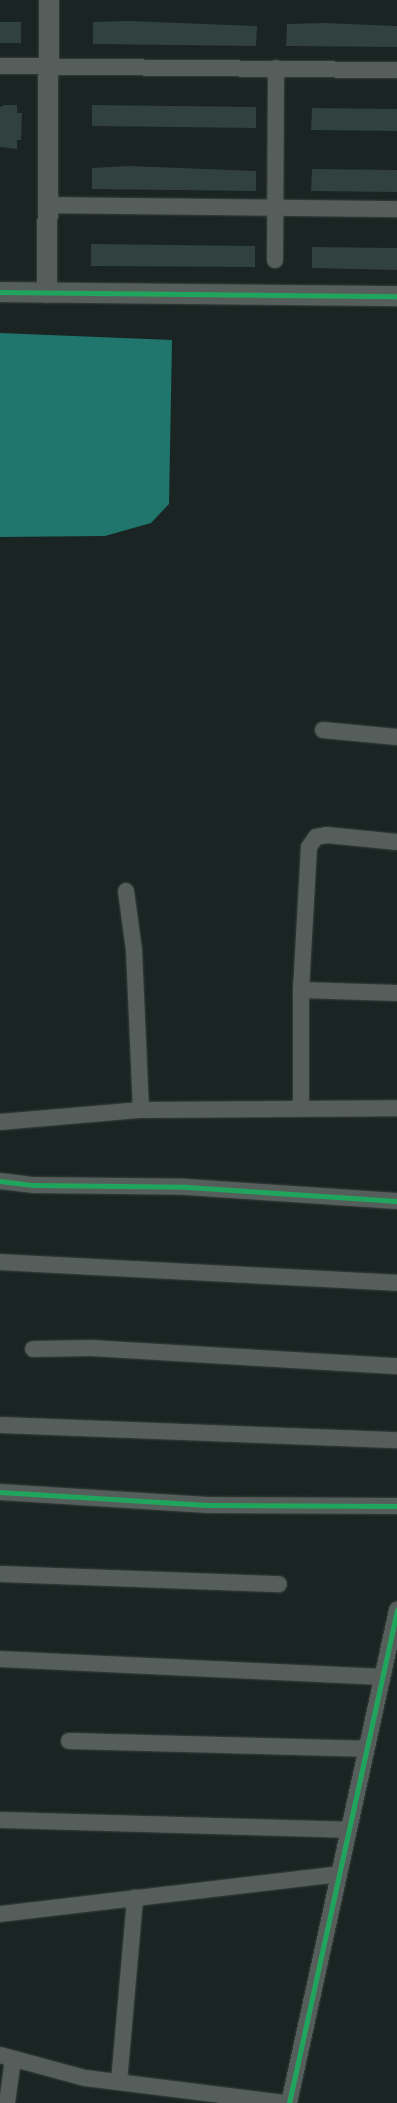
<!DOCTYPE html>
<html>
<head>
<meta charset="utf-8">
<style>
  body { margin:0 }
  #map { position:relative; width:397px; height:2103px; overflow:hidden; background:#1a2422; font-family:"Asap Condensed",sans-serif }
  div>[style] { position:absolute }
  .water>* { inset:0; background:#20756d }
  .building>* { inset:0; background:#31413f }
  .roads { filter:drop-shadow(0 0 1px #38403e) drop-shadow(0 0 1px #38403e) }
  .minor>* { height:16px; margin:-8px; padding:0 8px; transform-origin:8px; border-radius:8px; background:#565e5c }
  .tertiary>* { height:20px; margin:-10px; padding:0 10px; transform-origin:10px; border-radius:10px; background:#565e5c }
  .cycleway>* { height:5px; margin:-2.5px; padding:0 2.5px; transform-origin:2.5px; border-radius:2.5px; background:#20a55d }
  span { translate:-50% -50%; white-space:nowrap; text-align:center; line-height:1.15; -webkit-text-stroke:4px #080f0e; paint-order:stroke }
</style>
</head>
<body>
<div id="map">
  <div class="water">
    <i style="clip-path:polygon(0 333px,172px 340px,169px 504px,151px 523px,105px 536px,0 537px)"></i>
  </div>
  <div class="building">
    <i style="clip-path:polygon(130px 21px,257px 26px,256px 46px,93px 44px,93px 22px)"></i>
    <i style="clip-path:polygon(0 22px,21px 22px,21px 43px,0 43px)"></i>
    <i style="clip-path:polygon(323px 23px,397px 26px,397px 47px,286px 46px,287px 24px)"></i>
    <i style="clip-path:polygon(4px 105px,17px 105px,17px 113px,22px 113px,21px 140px,17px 140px,17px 149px,0 147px,0 107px)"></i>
    <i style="clip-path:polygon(92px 105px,256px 107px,256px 128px,92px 126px)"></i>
    <i style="clip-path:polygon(312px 108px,397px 109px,397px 131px,311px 130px)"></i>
    <i style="clip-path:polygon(129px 166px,256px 171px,256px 191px,92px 189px,92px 168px)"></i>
    <i style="clip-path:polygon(312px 169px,397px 170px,397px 192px,311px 191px)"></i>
    <i style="clip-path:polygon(91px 244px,255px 246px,255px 267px,91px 266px)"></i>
    <i style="clip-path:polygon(312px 247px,397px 248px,397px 270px,312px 268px)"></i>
  </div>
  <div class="roads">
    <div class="minor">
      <i style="left:0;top:66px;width:397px;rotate:0.6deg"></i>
      <i style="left:48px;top:205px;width:349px;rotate:0.7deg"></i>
      <i style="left:275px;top:260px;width:192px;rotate:-89.7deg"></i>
      <i style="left:323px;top:730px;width:74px;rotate:5.4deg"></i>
      <i style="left:126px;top:891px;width:60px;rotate:82.3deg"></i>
      <i style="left:134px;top:950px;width:160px;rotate:87.5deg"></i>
      <i style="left:301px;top:990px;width:96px;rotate:1.8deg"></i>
      <i style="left:301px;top:1107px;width:117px;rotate:-90deg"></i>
      <i style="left:301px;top:990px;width:143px;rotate:-86.8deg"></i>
      <i style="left:309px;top:847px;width:12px;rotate:-55deg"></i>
      <i style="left:316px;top:837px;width:11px;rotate:-10deg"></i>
      <i style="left:327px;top:835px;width:70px;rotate:5.7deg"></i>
      <i style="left:0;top:1122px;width:142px;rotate:-4.9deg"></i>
      <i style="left:141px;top:1110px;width:256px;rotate:-0.4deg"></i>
      <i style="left:0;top:1181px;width:34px;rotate:7deg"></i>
      <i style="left:34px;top:1185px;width:153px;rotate:0.7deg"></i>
      <i style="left:187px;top:1187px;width:210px;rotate:3.8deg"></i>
      <i style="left:0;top:1262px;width:398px;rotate:3deg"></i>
      <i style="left:33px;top:1349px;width:58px;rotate:-1deg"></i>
      <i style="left:91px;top:1348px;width:307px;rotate:3.4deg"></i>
      <i style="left:0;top:1425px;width:397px;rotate:2.2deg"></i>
      <i style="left:0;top:1492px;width:208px;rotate:3.6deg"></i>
      <i style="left:208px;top:1505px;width:189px;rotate:0.3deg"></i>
      <i style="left:0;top:1574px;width:279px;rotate:2.1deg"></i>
      <i style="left:0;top:1659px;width:381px;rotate:2.7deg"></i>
      <i style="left:69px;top:1741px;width:297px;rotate:1.5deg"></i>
      <i style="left:0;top:1820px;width:348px;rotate:1.6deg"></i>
      <i style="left:0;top:1914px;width:340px;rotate:-6.7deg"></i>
      <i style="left:0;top:2055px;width:88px;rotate:15.1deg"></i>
      <i style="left:85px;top:2078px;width:203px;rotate:7.1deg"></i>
      <i style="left:119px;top:2082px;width:185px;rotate:-85deg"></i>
      <i style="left:7px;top:2103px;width:44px;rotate:-82.2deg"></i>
      <i style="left:289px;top:2103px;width:505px;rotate:-77.64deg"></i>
    </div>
    <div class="tertiary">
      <i style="left:0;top:292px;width:397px;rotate:0.6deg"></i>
      <i style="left:47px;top:293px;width:293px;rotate:-89.6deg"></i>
    </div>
  </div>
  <div class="cycleway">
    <i style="left:0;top:292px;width:397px;rotate:0.6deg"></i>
    <i style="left:0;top:1181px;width:34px;rotate:7deg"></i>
    <i style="left:34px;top:1185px;width:153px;rotate:0.7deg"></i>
    <i style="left:187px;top:1187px;width:210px;rotate:3.8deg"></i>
    <i style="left:0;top:1492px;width:208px;rotate:3.6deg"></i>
    <i style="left:208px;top:1505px;width:189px;rotate:0.3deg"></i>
    <i style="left:289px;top:2103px;width:505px;rotate:-77.64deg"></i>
  </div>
</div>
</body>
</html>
